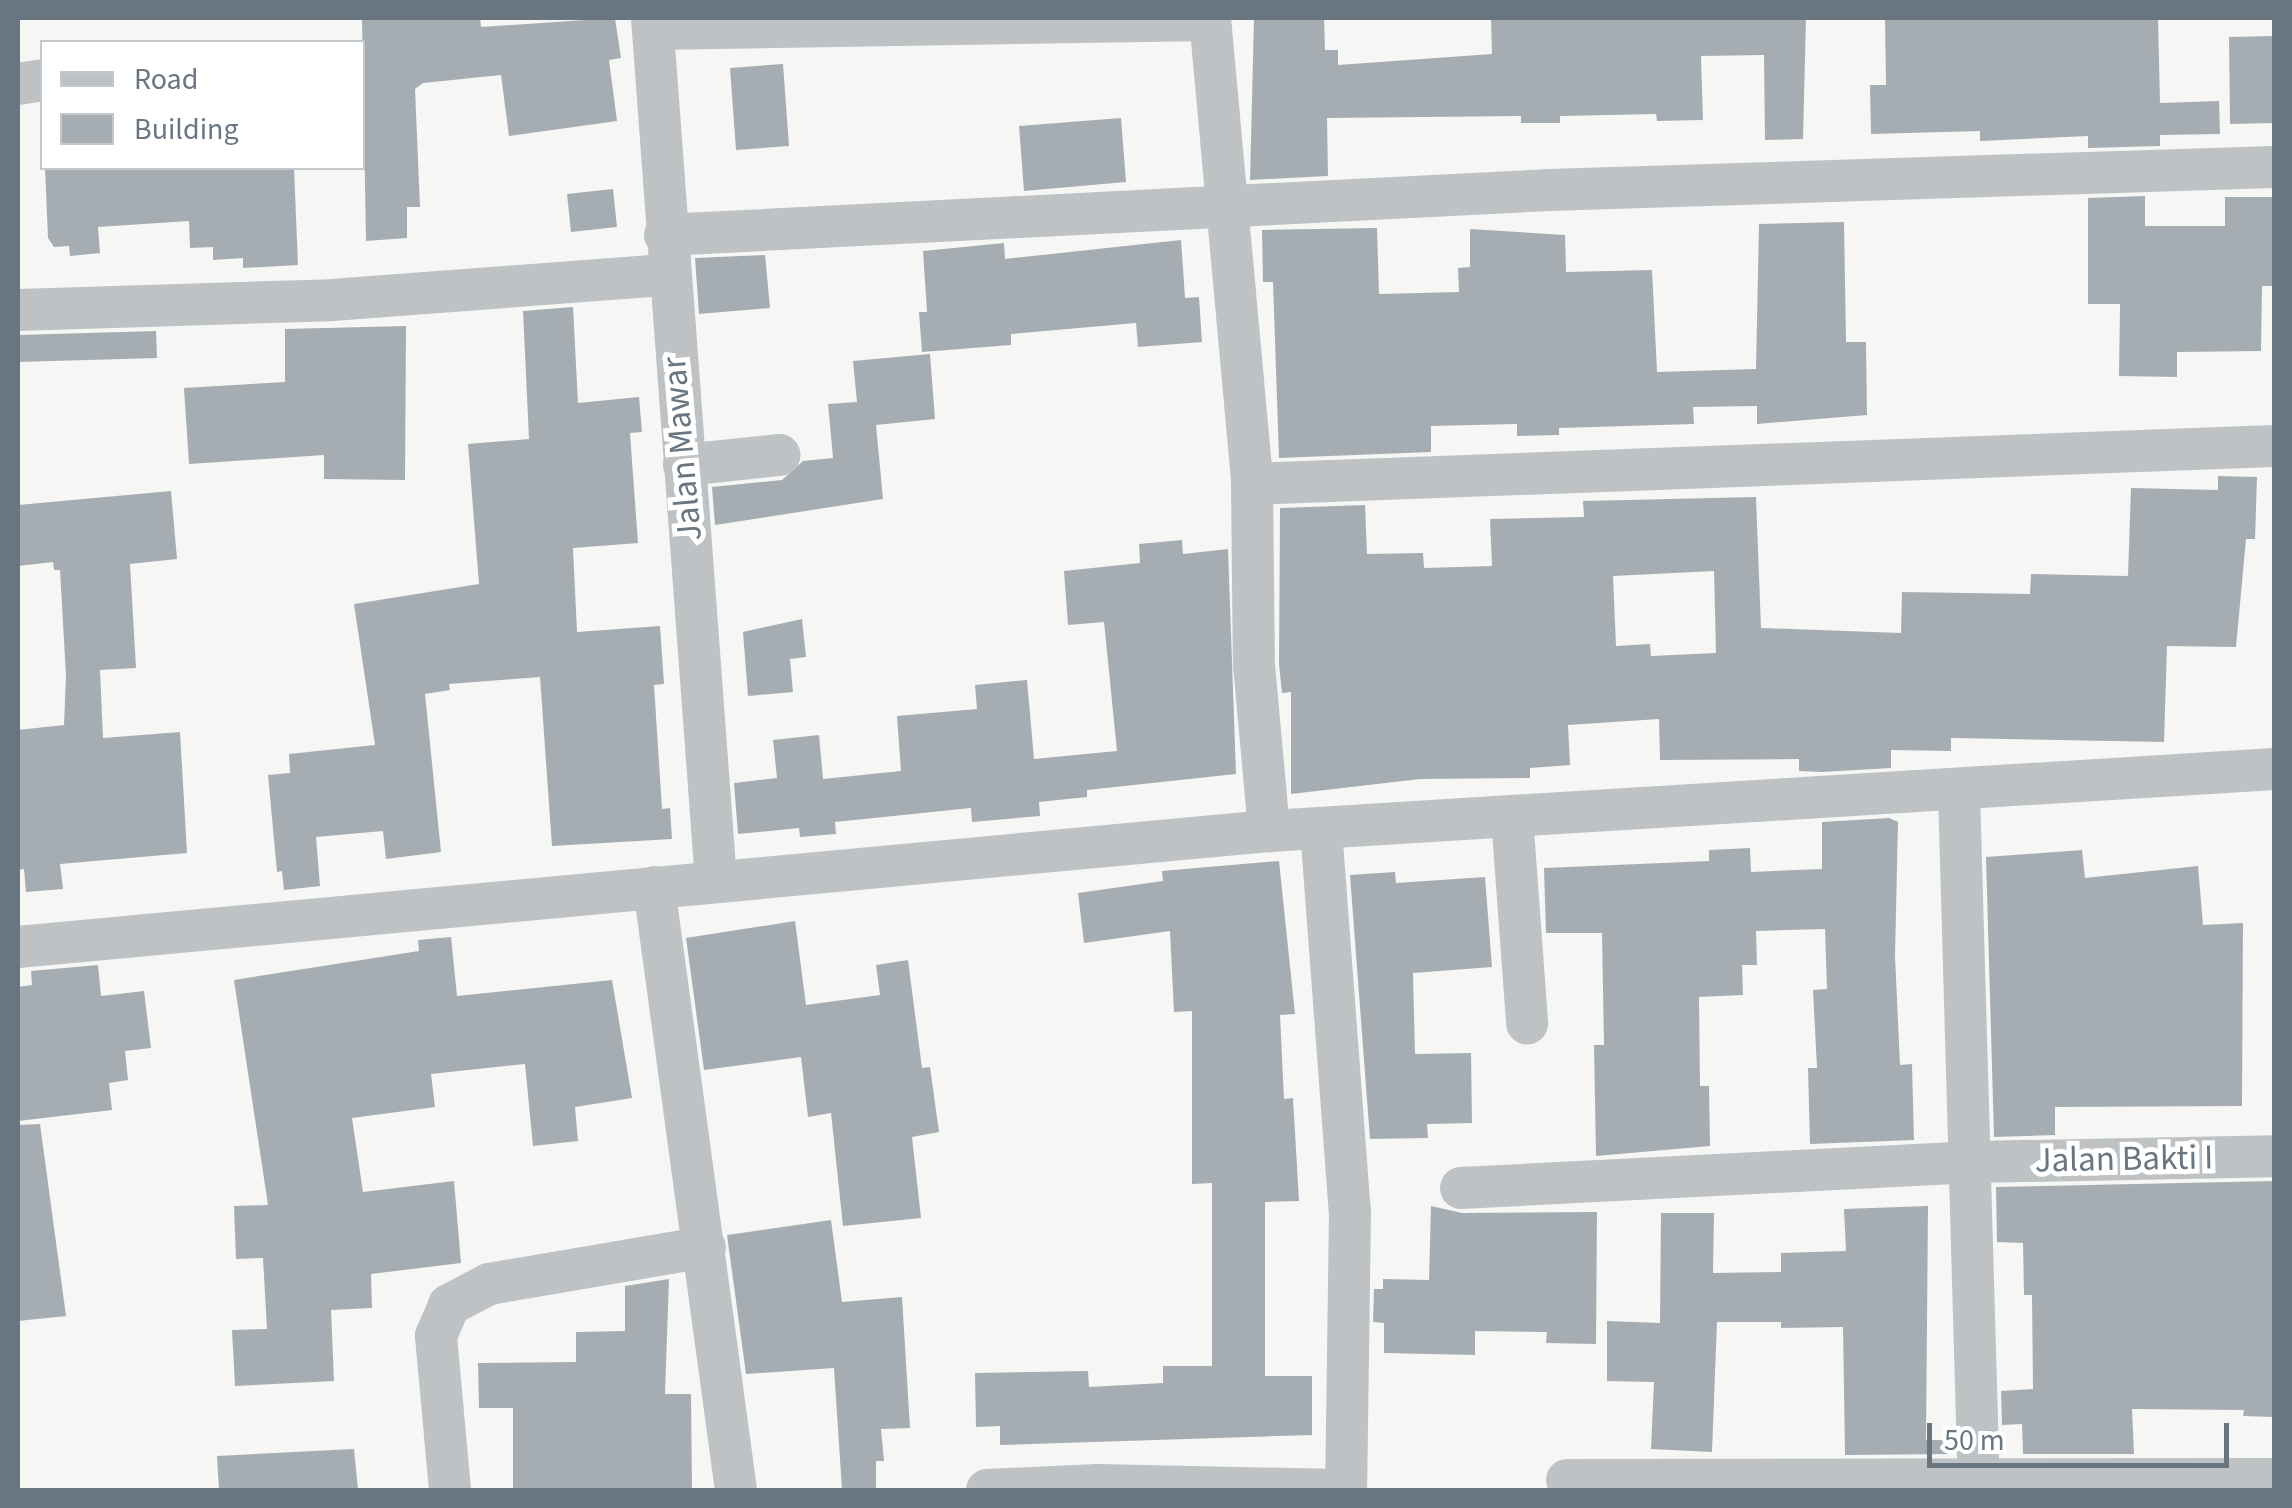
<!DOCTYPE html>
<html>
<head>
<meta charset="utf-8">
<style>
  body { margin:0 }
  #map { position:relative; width:2292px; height:1508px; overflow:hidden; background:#f6f6f4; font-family:"Source Sans 3",sans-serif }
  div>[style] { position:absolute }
  .building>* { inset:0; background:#a6adb2 }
  .minor>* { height:42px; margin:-21px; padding:0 21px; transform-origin:21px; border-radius:21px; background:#bec2c5 }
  span { translate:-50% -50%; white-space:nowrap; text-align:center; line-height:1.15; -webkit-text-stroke:10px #fff; paint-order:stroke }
  .street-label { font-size:35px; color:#697681 }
  .frame { position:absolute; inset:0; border:20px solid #697681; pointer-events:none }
  .legend { position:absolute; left:40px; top:40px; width:325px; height:130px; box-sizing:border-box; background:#fff; border:2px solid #c3c8cd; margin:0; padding:12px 18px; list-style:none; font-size:30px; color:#697681 }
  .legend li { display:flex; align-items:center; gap:20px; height:50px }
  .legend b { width:50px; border:2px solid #c3c8cd }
  .scale { position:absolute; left:1927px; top:1423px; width:302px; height:45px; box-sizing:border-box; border:5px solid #697681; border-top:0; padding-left:12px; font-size:30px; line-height:35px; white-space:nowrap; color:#697681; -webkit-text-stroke:8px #fff; paint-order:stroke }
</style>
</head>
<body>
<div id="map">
  <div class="building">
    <i style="clip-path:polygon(362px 18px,480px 18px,481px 27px,615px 18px,621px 58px,609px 60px,617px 121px,509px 136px,501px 75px,423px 83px,415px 89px,420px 207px,407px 207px,407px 238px,366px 241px)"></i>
    <i style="clip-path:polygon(1254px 18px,1324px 18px,1325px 50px,1338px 50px,1338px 65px,1492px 54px,1491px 18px,1806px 18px,1803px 139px,1765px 140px,1764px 55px,1701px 56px,1703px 120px,1657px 121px,1656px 114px,1560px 116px,1560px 123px,1521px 123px,1521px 116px,1327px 118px,1328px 176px,1250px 180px)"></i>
    <i style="clip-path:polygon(1885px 18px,2158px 18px,2160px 103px,2219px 101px,2220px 134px,2160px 135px,2160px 146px,2088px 148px,2088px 136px,1980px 141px,1980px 131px,1871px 134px,1870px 85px,1886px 85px)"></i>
    <i style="clip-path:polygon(2274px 36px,2274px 123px,2230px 124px,2229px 37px)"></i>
    <i style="clip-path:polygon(783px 64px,789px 146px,736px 150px,730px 68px)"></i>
    <i style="clip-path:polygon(1121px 118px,1126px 182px,1024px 191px,1019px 126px)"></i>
    <i style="clip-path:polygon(45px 168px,294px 168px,298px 265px,243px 268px,243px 258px,213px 260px,213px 247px,190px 248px,189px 221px,98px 227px,100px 253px,70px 256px,69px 246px,54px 247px,48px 238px)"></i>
    <i style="clip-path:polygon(613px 189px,617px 227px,571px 232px,567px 194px)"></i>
    <i style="clip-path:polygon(2145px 196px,2145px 226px,2225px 226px,2225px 197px,2274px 197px,2274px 286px,2262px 286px,2261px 351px,2177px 352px,2177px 377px,2119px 376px,2120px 304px,2088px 304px,2088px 198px)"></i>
    <i style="clip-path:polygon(1844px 222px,1846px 342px,1866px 342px,1867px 415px,1757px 424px,1757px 406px,1693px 407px,1694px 424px,1559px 428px,1559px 435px,1517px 436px,1517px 424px,1431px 426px,1431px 452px,1279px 458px,1273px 282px,1263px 282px,1262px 230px,1377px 228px,1379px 294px,1459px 292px,1458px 268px,1470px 267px,1470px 229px,1565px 235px,1566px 272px,1652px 270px,1657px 372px,1756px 369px,1759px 224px)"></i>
    <i style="clip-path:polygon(1181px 240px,1185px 298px,1199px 297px,1202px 342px,1138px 347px,1136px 323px,1011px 334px,1011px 345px,922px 352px,919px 312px,927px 312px,923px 251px,1004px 243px,1005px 259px)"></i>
    <i style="clip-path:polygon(765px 255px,770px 308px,699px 314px,695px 258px)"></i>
    <i style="clip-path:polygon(573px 307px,578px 403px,639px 397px,642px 432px,630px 433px,638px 543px,573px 548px,577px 632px,660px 626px,664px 684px,654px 685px,662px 809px,670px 808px,672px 839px,552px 846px,540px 677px,449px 684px,450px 690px,425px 694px,441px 852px,386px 859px,383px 831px,316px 837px,320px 886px,284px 890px,282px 871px,277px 872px,268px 775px,290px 773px,289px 754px,375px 745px,354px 604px,479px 584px,468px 444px,529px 439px,523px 311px)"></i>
    <i style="clip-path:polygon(406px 326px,405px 480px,324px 479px,324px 455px,189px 464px,184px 388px,285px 382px,285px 329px)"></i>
    <i style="clip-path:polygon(156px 331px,157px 358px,18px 362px,18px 335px)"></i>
    <i style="clip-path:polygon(930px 354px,935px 419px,876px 425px,883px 499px,715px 525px,712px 487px,782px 480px,803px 461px,833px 458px,828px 404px,857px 402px,853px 361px)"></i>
    <i style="clip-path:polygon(evenodd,2218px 476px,2257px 477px,2255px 539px,2246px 539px,2236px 647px,2167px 646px,2164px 742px,1951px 738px,1951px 751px,1891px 750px,1891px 768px,1822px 772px,1799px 771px,1799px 759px,1660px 760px,1659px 719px,1568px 725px,1570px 765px,1530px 768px,1530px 778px,1420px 779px,1291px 794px,1291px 692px,1282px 693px,1279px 664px,1280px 508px,1365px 505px,1367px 554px,1423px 553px,1424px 568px,1492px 566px,1490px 519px,1584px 517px,1583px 501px,1756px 497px,1761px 628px,1901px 633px,1902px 592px,2030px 594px,2031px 574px,2128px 576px,2131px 488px,2218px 490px,2218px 476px,1714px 571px,1716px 653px,1651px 656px,1650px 644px,1616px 646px,1613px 576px,1714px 571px)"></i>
    <i style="clip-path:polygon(171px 491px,177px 559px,130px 564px,136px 668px,100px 670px,103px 738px,180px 732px,187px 853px,60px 864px,63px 889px,26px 892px,24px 869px,18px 870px,18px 730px,64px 725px,66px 676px,60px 570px,54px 570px,53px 562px,18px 566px,18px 505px)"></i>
    <i style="clip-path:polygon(1182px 540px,1183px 554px,1228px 549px,1236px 774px,1087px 790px,1087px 797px,1039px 802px,1040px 816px,972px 822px,971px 808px,835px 822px,836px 834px,800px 837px,799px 828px,738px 834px,734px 783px,777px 778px,773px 740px,819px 735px,823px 779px,901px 771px,897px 716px,977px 709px,975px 685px,1027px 680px,1034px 759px,1117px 751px,1104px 622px,1068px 625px,1064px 571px,1140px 563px,1139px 544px)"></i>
    <i style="clip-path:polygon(802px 619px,806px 657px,790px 659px,793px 692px,748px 696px,743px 632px)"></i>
    <i style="clip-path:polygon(1889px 818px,1898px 822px,1895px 956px,1900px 1065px,1912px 1064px,1914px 1140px,1810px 1144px,1808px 1068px,1817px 1068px,1813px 990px,1827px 989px,1825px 929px,1756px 931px,1757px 965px,1742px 965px,1743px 995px,1699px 997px,1700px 1086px,1709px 1086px,1710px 1146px,1596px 1156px,1594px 1045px,1604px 1045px,1602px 933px,1546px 933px,1544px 868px,1709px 861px,1709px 850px,1750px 848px,1751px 872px,1822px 869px,1822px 822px)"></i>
    <i style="clip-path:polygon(2082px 850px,2085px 878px,2198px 866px,2203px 925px,2243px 923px,2242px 1106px,2055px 1107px,2055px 1135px,1994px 1137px,1986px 857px)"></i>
    <i style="clip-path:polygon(1279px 861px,1295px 1014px,1280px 1015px,1284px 1099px,1293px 1098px,1299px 1201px,1265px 1202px,1265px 1376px,1312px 1376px,1312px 1435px,1000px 1445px,1000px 1426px,976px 1427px,975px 1373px,1088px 1371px,1089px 1387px,1163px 1383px,1163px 1366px,1212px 1366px,1212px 1183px,1192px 1184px,1192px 1011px,1174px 1012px,1170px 931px,1084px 943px,1078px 893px,1163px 881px,1162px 871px)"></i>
    <i style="clip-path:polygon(1395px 872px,1396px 883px,1485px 877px,1492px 967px,1413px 973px,1415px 1054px,1471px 1053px,1472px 1123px,1427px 1124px,1428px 1138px,1370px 1139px,1350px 875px)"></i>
    <i style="clip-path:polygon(795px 921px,806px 1005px,880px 995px,876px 965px,908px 960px,922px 1068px,930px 1067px,939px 1132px,912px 1137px,921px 1218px,843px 1226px,831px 1113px,808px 1117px,801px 1057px,704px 1070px,686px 938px)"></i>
    <i style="clip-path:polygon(451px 937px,457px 996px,612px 980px,632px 1098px,575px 1107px,578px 1141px,533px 1146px,525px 1064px,431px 1074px,435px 1107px,352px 1118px,363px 1192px,454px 1181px,461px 1263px,371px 1274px,372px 1308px,331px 1310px,334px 1381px,235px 1386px,232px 1330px,267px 1329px,263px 1258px,236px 1259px,234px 1206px,268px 1205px,234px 980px,419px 951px,418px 940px)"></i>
    <i style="clip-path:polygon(98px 965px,101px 996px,144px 991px,151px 1048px,125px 1051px,128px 1080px,109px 1083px,112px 1110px,18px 1121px,18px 987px,32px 985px,31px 971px)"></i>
    <i style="clip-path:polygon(40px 1124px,66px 1316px,18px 1321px,18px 1125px)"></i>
    <i style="clip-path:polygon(2274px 1181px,2274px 1417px,2243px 1416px,2244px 1410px,2132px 1409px,2134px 1454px,2023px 1454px,2022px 1424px,2002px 1425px,2001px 1391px,2033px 1389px,2032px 1295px,2024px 1295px,2023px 1243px,1997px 1242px,1996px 1187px)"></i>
    <i style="clip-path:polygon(1431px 1206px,1462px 1213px,1597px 1212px,1596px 1344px,1546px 1343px,1547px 1332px,1475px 1331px,1475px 1355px,1384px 1353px,1384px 1323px,1373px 1322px,1374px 1289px,1383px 1289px,1383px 1279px,1429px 1280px)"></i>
    <i style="clip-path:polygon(1928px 1206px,1926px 1440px,1952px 1440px,1953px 1454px,1845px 1455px,1843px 1327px,1781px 1328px,1781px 1322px,1717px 1322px,1712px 1452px,1651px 1449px,1654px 1382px,1607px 1381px,1607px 1321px,1660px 1323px,1661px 1213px,1714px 1213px,1713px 1273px,1781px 1272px,1781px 1253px,1846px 1251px,1844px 1209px)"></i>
    <i style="clip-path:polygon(831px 1220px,842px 1302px,902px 1297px,910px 1428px,881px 1429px,884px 1461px,876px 1461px,876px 1490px,842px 1490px,834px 1368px,746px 1374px,727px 1235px)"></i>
    <i style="clip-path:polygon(669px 1279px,665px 1394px,691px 1394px,692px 1490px,513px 1490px,513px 1408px,479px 1408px,478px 1363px,576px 1362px,576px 1332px,625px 1331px,625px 1286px)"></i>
    <i style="clip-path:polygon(354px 1449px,358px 1490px,219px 1490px,217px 1456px)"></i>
  </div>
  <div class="minor">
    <i style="left:652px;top:18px;width:865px;rotate:85.76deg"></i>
    <i style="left:1210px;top:18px;width:468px;rotate:84.8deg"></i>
    <i style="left:1252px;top:484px;width:181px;rotate:89.4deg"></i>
    <i style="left:1254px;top:665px;width:167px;rotate:84.8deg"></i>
    <i style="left:653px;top:29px;width:557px;rotate:-0.93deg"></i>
    <i style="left:18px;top:84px;width:24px;rotate:-9deg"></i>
    <i style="left:665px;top:235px;width:885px;rotate:-2.91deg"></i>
    <i style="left:1549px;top:190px;width:725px;rotate:-1.82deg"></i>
    <i style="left:18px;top:310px;width:314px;rotate:-1.8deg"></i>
    <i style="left:332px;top:300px;width:336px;rotate:-4.3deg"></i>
    <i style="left:684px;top:465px;width:96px;rotate:-6deg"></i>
    <i style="left:1252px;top:484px;width:1023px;rotate:-2.13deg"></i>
    <i style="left:1959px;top:792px;width:698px;rotate:88.36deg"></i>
    <i style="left:1512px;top:817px;width:207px;rotate:85.8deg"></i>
    <i style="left:1321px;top:829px;width:383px;rotate:85.7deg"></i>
    <i style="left:1350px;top:1211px;width:279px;rotate:90.8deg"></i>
    <i style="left:654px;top:887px;width:609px;rotate:82.26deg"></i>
    <i style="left:18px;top:947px;width:1256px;rotate:-5.3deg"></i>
    <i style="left:1269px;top:831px;width:1007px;rotate:-3.53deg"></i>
    <i style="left:1461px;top:1188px;width:514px;rotate:-2.9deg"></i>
    <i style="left:1974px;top:1162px;width:300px;rotate:-1.1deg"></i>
    <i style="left:1567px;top:1480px;width:707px;rotate:-0.08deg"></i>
    <i style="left:450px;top:1490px;width:155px;rotate:-95.2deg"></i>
    <i style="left:436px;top:1336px;width:34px;rotate:-67deg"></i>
    <i style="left:449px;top:1305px;width:45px;rotate:-27.7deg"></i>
    <i style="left:489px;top:1284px;width:219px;rotate:-9.7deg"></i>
    <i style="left:987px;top:1490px;width:111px;rotate:-2.6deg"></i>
    <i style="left:1098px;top:1485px;width:241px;rotate:1.2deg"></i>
  </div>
  <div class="street-label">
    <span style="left:682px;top:449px;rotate:-95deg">Jalan Mawar</span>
    <span style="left:2124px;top:1159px;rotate:-1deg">Jalan Bakti I</span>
  </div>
  <div class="frame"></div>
  <ul class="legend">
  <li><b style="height:12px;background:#bec2c5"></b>Road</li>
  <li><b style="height:28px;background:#a6adb2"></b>Building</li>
  </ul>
  <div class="scale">50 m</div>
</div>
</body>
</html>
